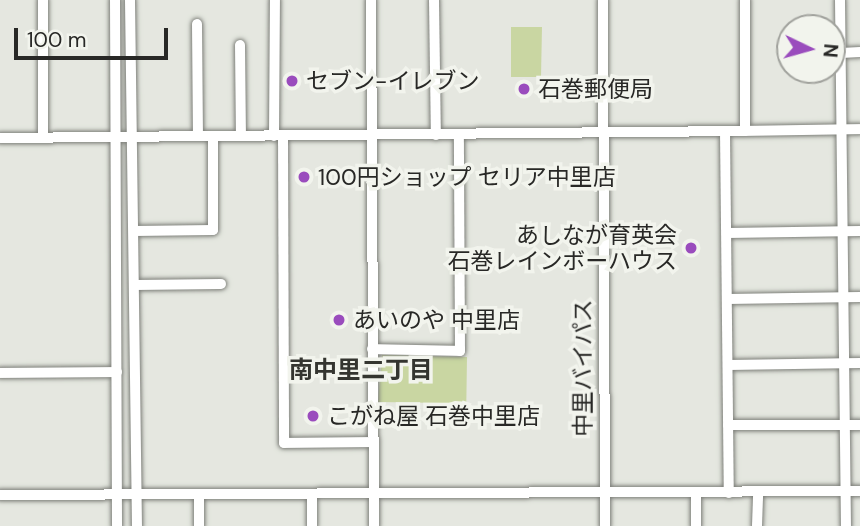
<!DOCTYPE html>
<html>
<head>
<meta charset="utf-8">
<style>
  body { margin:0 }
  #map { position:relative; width:860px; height:526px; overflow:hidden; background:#e5e7e0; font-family:"DM Sans","Noto Sans JP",sans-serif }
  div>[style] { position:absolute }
  .green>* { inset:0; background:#c9d6a2 }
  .roads { filter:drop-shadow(0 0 2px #7e807a) drop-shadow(0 0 2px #7e807a) }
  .minor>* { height:10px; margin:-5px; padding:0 5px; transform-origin:5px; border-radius:5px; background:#fff }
  .dots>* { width:19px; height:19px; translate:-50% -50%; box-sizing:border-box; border:4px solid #f2f4ed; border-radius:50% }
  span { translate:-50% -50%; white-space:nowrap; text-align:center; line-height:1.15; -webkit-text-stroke:7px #f2f4ed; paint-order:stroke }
  .poi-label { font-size:23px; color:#282826 }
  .left { translate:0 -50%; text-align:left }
  .right { translate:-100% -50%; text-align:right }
  .street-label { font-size:23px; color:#282826 }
  .neighbourhood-label { font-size:24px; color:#343530; font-weight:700 }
  .north { position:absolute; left:776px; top:14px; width:70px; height:70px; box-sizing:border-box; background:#f2f4ed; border:2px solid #a1a29d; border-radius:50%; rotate:95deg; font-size:19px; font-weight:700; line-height:28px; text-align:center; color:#282826 }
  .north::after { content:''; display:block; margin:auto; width:24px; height:32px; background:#9a4cbd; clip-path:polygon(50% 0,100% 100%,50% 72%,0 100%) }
  .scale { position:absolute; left:14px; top:28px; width:154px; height:32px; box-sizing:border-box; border:4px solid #282826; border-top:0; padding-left:9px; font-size:21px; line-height:24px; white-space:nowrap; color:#282826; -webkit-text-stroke:5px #f2f4ed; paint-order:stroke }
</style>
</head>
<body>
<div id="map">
  <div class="green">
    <i style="clip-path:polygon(511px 27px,542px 27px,541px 77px,511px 77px)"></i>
    <i style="clip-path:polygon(382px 355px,467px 357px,466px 424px,443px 423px,443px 403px,378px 402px)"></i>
  </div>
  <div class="roads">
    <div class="minor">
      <i style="left:115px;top:0;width:526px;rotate:89.78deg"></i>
      <i style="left:130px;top:0;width:526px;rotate:89.24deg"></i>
      <i style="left:371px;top:0;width:526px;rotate:89.67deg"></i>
      <i style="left:434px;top:0;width:135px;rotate:89.2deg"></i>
      <i style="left:603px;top:0;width:526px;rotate:89.78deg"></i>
      <i style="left:840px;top:0;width:526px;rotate:89.35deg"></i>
      <i style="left:197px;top:24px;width:112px;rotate:89.5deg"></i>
      <i style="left:240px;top:45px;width:91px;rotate:89.4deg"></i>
      <i style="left:841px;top:53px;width:19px;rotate:-3deg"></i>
      <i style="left:725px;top:131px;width:362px;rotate:89.4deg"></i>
      <i style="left:745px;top:131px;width:115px;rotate:-1deg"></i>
      <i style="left:274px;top:136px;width:136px;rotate:-89.6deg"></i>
      <i style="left:283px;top:136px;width:307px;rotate:89.8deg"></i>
      <i style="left:284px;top:443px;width:87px;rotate:-0.7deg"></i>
      <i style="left:0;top:138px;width:745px;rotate:-0.54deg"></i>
      <i style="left:745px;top:131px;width:131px;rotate:-90deg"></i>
      <i style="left:43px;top:138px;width:138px;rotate:-90deg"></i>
      <i style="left:134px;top:231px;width:79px;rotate:-0.7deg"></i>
      <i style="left:213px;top:230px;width:94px;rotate:-90deg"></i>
      <i style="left:727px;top:233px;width:133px;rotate:-0.9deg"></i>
      <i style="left:134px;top:285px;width:87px;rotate:-0.7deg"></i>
      <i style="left:727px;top:299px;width:133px;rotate:-0.9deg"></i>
      <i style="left:372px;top:349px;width:88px;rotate:1.3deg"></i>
      <i style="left:460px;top:351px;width:217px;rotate:-90.3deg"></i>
      <i style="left:728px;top:365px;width:132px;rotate:-0.9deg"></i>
      <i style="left:0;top:373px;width:117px;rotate:-0.5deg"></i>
      <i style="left:728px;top:425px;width:132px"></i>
      <i style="left:696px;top:494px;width:32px;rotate:90deg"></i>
      <i style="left:0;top:495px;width:860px;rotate:-0.27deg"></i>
      <i style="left:199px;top:497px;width:29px;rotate:90deg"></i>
      <i style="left:312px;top:497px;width:29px;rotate:90deg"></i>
      <i style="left:757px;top:526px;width:34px;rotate:-88deg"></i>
    </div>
  </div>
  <div class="dots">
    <i style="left:292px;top:81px;background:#9a4cbd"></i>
    <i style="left:524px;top:89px;background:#9a4cbd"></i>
    <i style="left:304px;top:177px;background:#9a4cbd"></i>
    <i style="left:691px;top:248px;background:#9a4cbd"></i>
    <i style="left:339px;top:320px;background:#9a4cbd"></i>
    <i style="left:313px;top:416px;background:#9a4cbd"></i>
  </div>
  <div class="poi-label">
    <span class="left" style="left:306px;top:81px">セブン-イレブン</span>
    <span class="left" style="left:538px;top:89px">石巻郵便局</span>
    <span class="left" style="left:318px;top:177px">100円ショップ セリア中里店</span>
    <span class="right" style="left:677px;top:248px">あしなが育英会<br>石巻レインボーハウス</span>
    <span class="left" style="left:353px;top:320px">あいのや 中里店</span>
    <span class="left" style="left:327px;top:416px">こがね屋 石巻中里店</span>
  </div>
  <div class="street-label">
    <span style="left:583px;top:368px;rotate:-90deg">中里バイパス</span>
  </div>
  <div class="neighbourhood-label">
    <span style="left:361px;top:370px">南中里二丁目</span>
  </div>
  <div class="north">N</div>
  <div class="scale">100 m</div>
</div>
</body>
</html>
